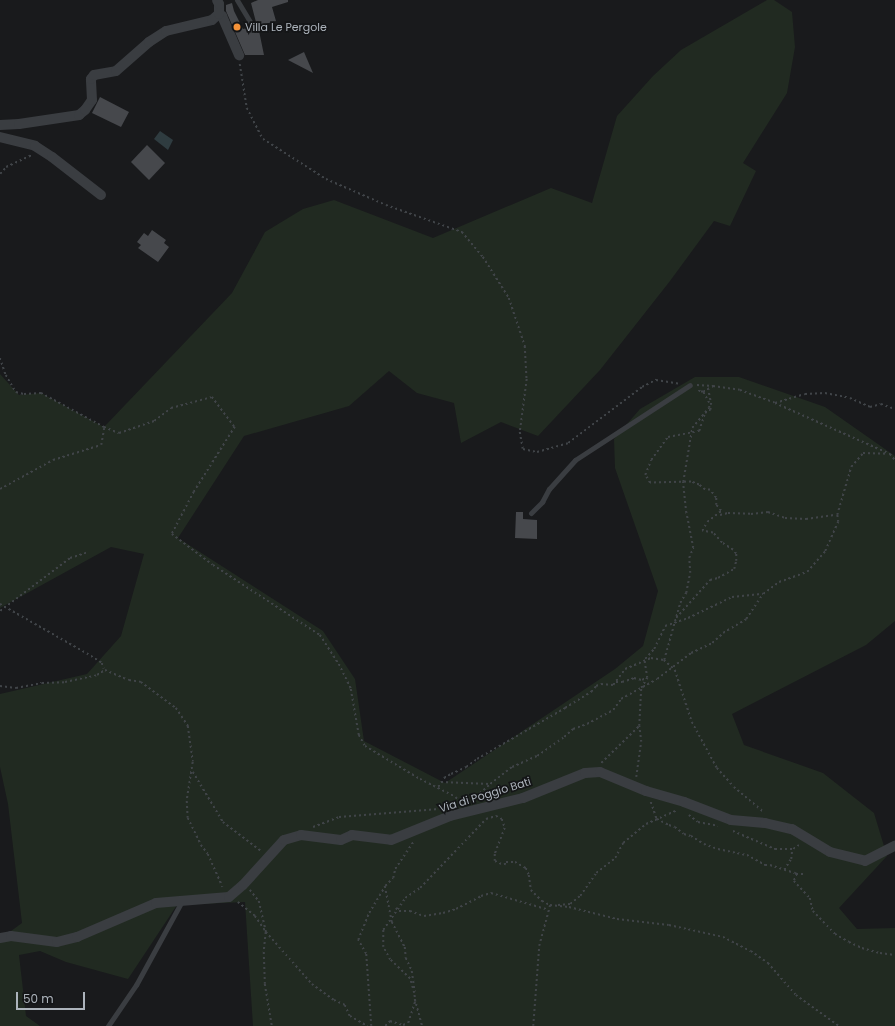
<!DOCTYPE html>
<html>
<head>
<meta charset="utf-8">
<style>
  body { margin:0 }
  #map { position:relative; width:895px; height:1026px; overflow:hidden; background:#191a1c; font-family:Poppins,sans-serif }
  div>[style] { position:absolute }
  .green>* { inset:0; background:#212a21 }
  .water>* { inset:0; background:#2f3c40 }
  .building>* { inset:0; background:#46484c }
  .path>* { height:1.5px; margin-top:-0.75px; transform-origin:0; background:repeating-linear-gradient(90deg,#404448 0 2px,transparent 0 5px) }
  .lane>* { height:5px; margin:-2.5px; padding:0 2.5px; transform-origin:2.5px; border-radius:2.5px; background:#3a3d41 }
  .street>* { height:10px; margin:-5px; padding:0 5px; transform-origin:5px; border-radius:5px; background:#3a3d41 }
  .dots>* { width:11px; height:11px; translate:-50% -50%; box-sizing:border-box; border:2px solid #141517; border-radius:50% }
  span { translate:-50% -50%; white-space:nowrap; text-align:center; line-height:1.15; -webkit-text-stroke:3.5px #141517; paint-order:stroke }
  .poi-label { font-size:11px; color:#acb3bb }
  .left { translate:0 -50%; text-align:left }
  .street-label { font-size:11px; color:#acb3bb }
  .scale { position:absolute; left:16px; top:992px; width:69px; height:18px; box-sizing:border-box; border:2px solid #acb3bb; border-top:0; padding-left:5px; font-size:12px; line-height:14px; white-space:nowrap; color:#acb3bb; -webkit-text-stroke:3px #141517; paint-order:stroke }
</style>
</head>
<body>
<div id="map">
  <div class="green">
    <i style="clip-path:polygon(767px 0,774px 0,792px 12px,795px 47px,787px 93px,743px 163px,756px 171px,730px 226px,714px 221px,670px 281px,600px 370px,538px 436px,501px 422px,461px 443px,454px 403px,417px 393px,389px 371px,349px 406px,244px 436px,178px 538px,323px 631px,355px 679px,364px 741px,445px 783px,615px 669px,643px 646px,658px 591px,615px 468px,614px 439px,640px 409px,695px 377px,739px 377px,825px 407px,895px 456px,895px 621px,866px 645px,732px 714px,744px 745px,823px 773px,874px 813px,887px 856px,839px 908px,857px 929px,895px 928px,895px 1026px,253px 1026px,245px 902px,177px 905px,128px 979px,66px 962px,40px 951px,19px 955px,26px 1016px,40px 1026px,0 1026px,0 939px,22px 923px,8px 804px,0 767px,0 694px,87px 674px,121px 636px,144px 554px,111px 547px,0 608px,0 374px,19px 395px,41px 393px,104px 427px,232px 293px,265px 232px,303px 209px,334px 200px,433px 238px,551px 188px,592px 203px,617px 116px,653px 76px,681px 50px)"></i>
  </div>
  <div class="water">
    <i style="clip-path:polygon(160px 131px,173px 140px,168px 150px,154px 139px)"></i>
  </div>
  <div class="building">
    <i style="clip-path:polygon(258px 0,288px 0,288px 2px,272px 7px,276px 21px,258px 26px,264px 55px,245px 55px,226px 11px,226px 5px,232px 3px,234px 11px,243px 29px,257px 26px,251px 3px)"></i>
    <i style="clip-path:polygon(304px 52px,313px 73px,288px 60px)"></i>
    <i style="clip-path:polygon(100px 97px,129px 112px,121px 127px,92px 113px)"></i>
    <i style="clip-path:polygon(147px 145px,165px 163px,149px 180px,131px 162px)"></i>
    <i style="clip-path:polygon(152px 230px,166px 240px,164px 243px,169px 247px,158px 262px,138px 248px,141px 245px,137px 242px,144px 233px,148px 236px)"></i>
    <i style="clip-path:polygon(516px 512px,523px 512px,523px 519px,537px 520px,537px 539px,515px 538px)"></i>
  </div>
  <div class="path">
    <i style="left:240px;top:64px;width:45px;rotate:81deg"></i>
    <i style="left:247px;top:108px;width:35px;rotate:63deg"></i>
    <i style="left:263px;top:139px;width:75px;rotate:32.4deg"></i>
    <i style="left:326px;top:179px;width:65px;rotate:23.4deg"></i>
    <i style="left:386px;top:205px;width:81px;rotate:19.6deg"></i>
    <i style="left:462px;top:232px;width:33px;rotate:50deg"></i>
    <i style="left:483px;top:257px;width:49px;rotate:57.6deg"></i>
    <i style="left:509px;top:298px;width:51px;rotate:71.6deg"></i>
    <i style="left:525px;top:346px;width:33px;rotate:87deg"></i>
    <i style="left:527px;top:379px;width:53px;rotate:97.5deg"></i>
    <i style="left:520px;top:432px;width:17px;rotate:80deg"></i>
    <i style="left:523px;top:449px;width:14px;rotate:12deg"></i>
    <i style="left:537px;top:452px;width:32px;rotate:-16deg"></i>
    <i style="left:568px;top:443px;width:93px;rotate:-37.1deg"></i>
    <i style="left:642px;top:387px;width:16px;rotate:-27deg"></i>
    <i style="left:656px;top:380px;width:24px;rotate:9deg"></i>
    <i style="left:0;top:174px;width:9px;rotate:-49deg"></i>
    <i style="left:6px;top:167px;width:29px;rotate:-25deg"></i>
    <i style="left:0;top:358px;width:18px;rotate:71deg"></i>
    <i style="left:6px;top:375px;width:20px;rotate:60deg"></i>
    <i style="left:16px;top:392px;width:8px;rotate:14deg"></i>
    <i style="left:24px;top:394px;width:17px;rotate:-3deg"></i>
    <i style="left:41px;top:393px;width:72px;rotate:28.4deg"></i>
    <i style="left:104px;top:427px;width:16px;rotate:22deg"></i>
    <i style="left:119px;top:433px;width:37px;rotate:-19deg"></i>
    <i style="left:154px;top:421px;width:21px;rotate:-37deg"></i>
    <i style="left:171px;top:408px;width:42px;rotate:-15deg"></i>
    <i style="left:212px;top:397px;width:38px;rotate:53deg"></i>
    <i style="left:235px;top:427px;width:77px;rotate:122.2deg"></i>
    <i style="left:194px;top:492px;width:47px;rotate:117.6deg"></i>
    <i style="left:172px;top:534px;width:51px;rotate:37.1deg"></i>
    <i style="left:213px;top:565px;width:128px;rotate:33.2deg"></i>
    <i style="left:320px;top:635px;width:35px;rotate:57deg"></i>
    <i style="left:339px;top:664px;width:28px;rotate:64deg"></i>
    <i style="left:351px;top:689px;width:47px;rotate:80.1deg"></i>
    <i style="left:359px;top:735px;width:13px;rotate:61deg"></i>
    <i style="left:365px;top:746px;width:64px;rotate:31deg"></i>
    <i style="left:420px;top:779px;width:40px;rotate:26.6deg"></i>
    <i style="left:456px;top:797px;width:8px;rotate:60deg"></i>
    <i style="left:697px;top:385px;width:16px;rotate:4deg"></i>
    <i style="left:713px;top:386px;width:27px;rotate:8deg"></i>
    <i style="left:740px;top:390px;width:37px;rotate:20deg"></i>
    <i style="left:775px;top:403px;width:126px;rotate:23.9deg"></i>
    <i style="left:890px;top:454px;width:8px;rotate:50deg"></i>
    <i style="left:703px;top:392px;width:12px;rotate:-31deg"></i>
    <i style="left:775px;top:403px;width:31px;rotate:-17deg"></i>
    <i style="left:805px;top:394px;width:20px;rotate:-3deg"></i>
    <i style="left:825px;top:393px;width:25px;rotate:11deg"></i>
    <i style="left:850px;top:398px;width:22px;rotate:24deg"></i>
    <i style="left:870px;top:407px;width:11px;rotate:-15deg"></i>
    <i style="left:881px;top:404px;width:15px;rotate:20deg"></i>
    <i style="left:0;top:489px;width:60px;rotate:-28.7deg"></i>
    <i style="left:53px;top:460px;width:50px;rotate:-17.4deg"></i>
    <i style="left:101px;top:445px;width:17px;rotate:-80deg"></i>
    <i style="left:720px;top:515px;width:8px;rotate:-14deg"></i>
    <i style="left:728px;top:513px;width:23px;rotate:2deg"></i>
    <i style="left:751px;top:514px;width:17px;rotate:-7deg"></i>
    <i style="left:768px;top:512px;width:18px;rotate:19deg"></i>
    <i style="left:785px;top:518px;width:21px;rotate:3deg"></i>
    <i style="left:806px;top:519px;width:30px;rotate:-8deg"></i>
    <i style="left:0;top:604px;width:105px;rotate:29.7deg"></i>
    <i style="left:91px;top:656px;width:13px;rotate:32deg"></i>
    <i style="left:102px;top:663px;width:6px;rotate:72deg"></i>
    <i style="left:0;top:611px;width:88px;rotate:-37.1deg"></i>
    <i style="left:70px;top:558px;width:19px;rotate:-18deg"></i>
    <i style="left:676px;top:618px;width:51px;rotate:-48.2deg"></i>
    <i style="left:710px;top:580px;width:8px;rotate:-14deg"></i>
    <i style="left:718px;top:578px;width:18px;rotate:-29deg"></i>
    <i style="left:734px;top:569px;width:8px;rotate:-76deg"></i>
    <i style="left:736px;top:561px;width:7px;rotate:-90deg"></i>
    <i style="left:736px;top:554px;width:5px;rotate:-127deg"></i>
    <i style="left:733px;top:550px;width:13px;rotate:-148deg"></i>
    <i style="left:722px;top:543px;width:13px;rotate:-132deg"></i>
    <i style="left:713px;top:533px;width:11px;rotate:-170deg"></i>
    <i style="left:702px;top:531px;width:10px;rotate:-61deg"></i>
    <i style="left:707px;top:522px;width:18px;rotate:-38deg"></i>
    <i style="left:721px;top:511px;width:8px;rotate:-130deg"></i>
    <i style="left:716px;top:505px;width:7px;rotate:-90deg"></i>
    <i style="left:716px;top:498px;width:10px;rotate:-127deg"></i>
    <i style="left:710px;top:490px;width:5px;rotate:180deg"></i>
    <i style="left:705px;top:490px;width:8px;rotate:-140deg"></i>
    <i style="left:699px;top:485px;width:9px;rotate:-159deg"></i>
    <i style="left:691px;top:482px;width:41px;rotate:178.6deg"></i>
    <i style="left:650px;top:483px;width:9px;rotate:-122deg"></i>
    <i style="left:645px;top:475px;width:16px;rotate:-68deg"></i>
    <i style="left:651px;top:460px;width:29px;rotate:-54deg"></i>
    <i style="left:668px;top:437px;width:32px;rotate:-11deg"></i>
    <i style="left:699px;top:431px;width:19px;rotate:-72deg"></i>
    <i style="left:705px;top:413px;width:6px;rotate:-31deg"></i>
    <i style="left:710px;top:410px;width:5px;rotate:-79deg"></i>
    <i style="left:711px;top:405px;width:15px;rotate:-101deg"></i>
    <i style="left:645px;top:659px;width:13px;rotate:-48deg"></i>
    <i style="left:654px;top:649px;width:25px;rotate:-64deg"></i>
    <i style="left:665px;top:626px;width:24px;rotate:-19deg"></i>
    <i style="left:688px;top:618px;width:49px;rotate:-25.5deg"></i>
    <i style="left:732px;top:597px;width:31px;rotate:-6deg"></i>
    <i style="left:763px;top:594px;width:20px;rotate:-37deg"></i>
    <i style="left:779px;top:582px;width:30px;rotate:-20deg"></i>
    <i style="left:807px;top:572px;width:28px;rotate:-49deg"></i>
    <i style="left:825px;top:551px;width:32px;rotate:-66deg"></i>
    <i style="left:838px;top:522px;width:7px;rotate:-98deg"></i>
    <i style="left:837px;top:515px;width:50px;rotate:-73.7deg"></i>
    <i style="left:851px;top:467px;width:18px;rotate:-49deg"></i>
    <i style="left:863px;top:453px;width:25px;rotate:2deg"></i>
    <i style="left:664px;top:660px;width:59px;rotate:-74.3deg"></i>
    <i style="left:680px;top:603px;width:12px;rotate:-59deg"></i>
    <i style="left:686px;top:593px;width:20px;rotate:-79deg"></i>
    <i style="left:690px;top:573px;width:15px;rotate:-94deg"></i>
    <i style="left:689px;top:558px;width:11px;rotate:-68deg"></i>
    <i style="left:693px;top:548px;width:36px;rotate:-101deg"></i>
    <i style="left:686px;top:513px;width:31px;rotate:-96deg"></i>
    <i style="left:683px;top:482px;width:55px;rotate:-80.5deg"></i>
    <i style="left:692px;top:428px;width:26px;rotate:-50deg"></i>
    <i style="left:709px;top:408px;width:5px;rotate:-90deg"></i>
    <i style="left:709px;top:403px;width:13px;rotate:-119deg"></i>
    <i style="left:703px;top:392px;width:3px;rotate:180deg"></i>
    <i style="left:700px;top:392px;width:5px;rotate:-127deg"></i>
    <i style="left:616px;top:682px;width:6px"></i>
    <i style="left:622px;top:682px;width:13px;rotate:-18deg"></i>
    <i style="left:634px;top:678px;width:8px;rotate:14deg"></i>
    <i style="left:642px;top:680px;width:4px;rotate:-27deg"></i>
    <i style="left:0;top:686px;width:16px;rotate:7deg"></i>
    <i style="left:16px;top:688px;width:26px;rotate:-11deg"></i>
    <i style="left:42px;top:683px;width:23px;rotate:-2deg"></i>
    <i style="left:65px;top:682px;width:33px;rotate:-12deg"></i>
    <i style="left:97px;top:675px;width:9px;rotate:-32deg"></i>
    <i style="left:105px;top:670px;width:26px;rotate:23deg"></i>
    <i style="left:129px;top:680px;width:12px;rotate:9deg"></i>
    <i style="left:141px;top:682px;width:44px;rotate:36.6deg"></i>
    <i style="left:176px;top:708px;width:22px;rotate:56deg"></i>
    <i style="left:188px;top:726px;width:36px;rotate:82deg"></i>
    <i style="left:193px;top:762px;width:39px;rotate:99deg"></i>
    <i style="left:187px;top:801px;width:17px;rotate:87deg"></i>
    <i style="left:188px;top:818px;width:30px;rotate:64deg"></i>
    <i style="left:201px;top:845px;width:11px;rotate:52deg"></i>
    <i style="left:208px;top:854px;width:36px;rotate:66deg"></i>
    <i style="left:601px;top:763px;width:53px;rotate:-44.2deg"></i>
    <i style="left:193px;top:772px;width:58px;rotate:59deg"></i>
    <i style="left:223px;top:822px;width:48px;rotate:37.3deg"></i>
    <i style="left:636px;top:777px;width:35px;rotate:-82deg"></i>
    <i style="left:641px;top:742px;width:16px;rotate:-97deg"></i>
    <i style="left:639px;top:726px;width:38px;rotate:-87deg"></i>
    <i style="left:641px;top:688px;width:12px;rotate:-59deg"></i>
    <i style="left:647px;top:678px;width:18px;rotate:-99deg"></i>
    <i style="left:441px;top:782px;width:49px;rotate:2.3deg"></i>
    <i style="left:490px;top:784px;width:28px;rotate:-38deg"></i>
    <i style="left:512px;top:767px;width:27px;rotate:-24deg"></i>
    <i style="left:537px;top:756px;width:33px;rotate:-35deg"></i>
    <i style="left:564px;top:737px;width:12px;rotate:-42deg"></i>
    <i style="left:573px;top:729px;width:15px;rotate:-20deg"></i>
    <i style="left:587px;top:724px;width:30px;rotate:-28deg"></i>
    <i style="left:613px;top:710px;width:14px;rotate:-54deg"></i>
    <i style="left:621px;top:699px;width:41px;rotate:-29.1deg"></i>
    <i style="left:657px;top:679px;width:43px;rotate:-37.4deg"></i>
    <i style="left:691px;top:653px;width:23px;rotate:-25deg"></i>
    <i style="left:712px;top:643px;width:15px;rotate:-42deg"></i>
    <i style="left:723px;top:633px;width:27px;rotate:-31deg"></i>
    <i style="left:746px;top:619px;width:30px;rotate:-56deg"></i>
    <i style="left:438px;top:787px;width:11px;rotate:-56deg"></i>
    <i style="left:444px;top:778px;width:8px;rotate:-30deg"></i>
    <i style="left:451px;top:774px;width:17px;rotate:-25deg"></i>
    <i style="left:466px;top:767px;width:14px;rotate:-36deg"></i>
    <i style="left:477px;top:759px;width:102px;rotate:-30.1deg"></i>
    <i style="left:565px;top:708px;width:31px;rotate:-32deg"></i>
    <i style="left:591px;top:692px;width:8px;rotate:-50deg"></i>
    <i style="left:596px;top:686px;width:5px;rotate:-22deg"></i>
    <i style="left:601px;top:684px;width:12px;rotate:5deg"></i>
    <i style="left:613px;top:685px;width:20px;rotate:-53deg"></i>
    <i style="left:625px;top:669px;width:28px;rotate:-23deg"></i>
    <i style="left:651px;top:658px;width:13px;rotate:9deg"></i>
    <i style="left:664px;top:660px;width:15px;rotate:42deg"></i>
    <i style="left:675px;top:670px;width:55px;rotate:71.9deg"></i>
    <i style="left:692px;top:722px;width:52px;rotate:61.5deg"></i>
    <i style="left:717px;top:768px;width:25px;rotate:48deg"></i>
    <i style="left:734px;top:787px;width:40px;rotate:40deg"></i>
    <i style="left:472px;top:800px;width:23px;rotate:-41deg"></i>
    <i style="left:651px;top:802px;width:18px;rotate:71deg"></i>
    <i style="left:657px;top:819px;width:13px;rotate:27deg"></i>
    <i style="left:669px;top:825px;width:6px;rotate:18deg"></i>
    <i style="left:675px;top:827px;width:11px;rotate:38deg"></i>
    <i style="left:684px;top:834px;width:7px;rotate:16deg"></i>
    <i style="left:691px;top:836px;width:15px;rotate:32deg"></i>
    <i style="left:704px;top:844px;width:15px;rotate:20deg"></i>
    <i style="left:718px;top:849px;width:30px;rotate:12deg"></i>
    <i style="left:747px;top:855px;width:21px;rotate:29deg"></i>
    <i style="left:765px;top:865px;width:5px"></i>
    <i style="left:770px;top:865px;width:26px;rotate:18deg"></i>
    <i style="left:795px;top:873px;width:2px;rotate:27deg"></i>
    <i style="left:797px;top:874px;width:8px;rotate:113deg"></i>
    <i style="left:794px;top:881px;width:23px;rotate:47deg"></i>
    <i style="left:810px;top:898px;width:13px;rotate:77deg"></i>
    <i style="left:813px;top:911px;width:32px;rotate:46deg"></i>
    <i style="left:835px;top:934px;width:16px;rotate:30deg"></i>
    <i style="left:849px;top:942px;width:14px;rotate:25deg"></i>
    <i style="left:862px;top:948px;width:19px;rotate:16deg"></i>
    <i style="left:880px;top:953px;width:15px;rotate:8deg"></i>
    <i style="left:689px;top:815px;width:11px;rotate:38deg"></i>
    <i style="left:698px;top:822px;width:20px;rotate:11deg"></i>
    <i style="left:313px;top:827px;width:28px;rotate:-21deg"></i>
    <i style="left:339px;top:817px;width:100px;rotate:-4.6deg"></i>
    <i style="left:733px;top:831px;width:46px;rotate:23.2deg"></i>
    <i style="left:775px;top:849px;width:18px"></i>
    <i style="left:793px;top:849px;width:7px;rotate:-34deg"></i>
    <i style="left:784px;top:870px;width:13px;rotate:-58deg"></i>
    <i style="left:791px;top:859px;width:10px;rotate:-84deg"></i>
    <i style="left:796px;top:874px;width:9px"></i>
    <i style="left:385px;top:886px;width:37px;rotate:79deg"></i>
    <i style="left:392px;top:922px;width:28px;rotate:63deg"></i>
    <i style="left:405px;top:947px;width:11px;rotate:85deg"></i>
    <i style="left:406px;top:958px;width:14px;rotate:65deg"></i>
    <i style="left:412px;top:971px;width:21px;rotate:82deg"></i>
    <i style="left:250px;top:890px;width:14px;rotate:51deg"></i>
    <i style="left:259px;top:901px;width:32px;rotate:77deg"></i>
    <i style="left:266px;top:932px;width:20px;rotate:96deg"></i>
    <i style="left:264px;top:952px;width:32px;rotate:88deg"></i>
    <i style="left:265px;top:984px;width:43px;rotate:80.5deg"></i>
    <i style="left:238px;top:902px;width:22px;rotate:39deg"></i>
    <i style="left:255px;top:916px;width:19px;rotate:55deg"></i>
    <i style="left:266px;top:932px;width:69px;rotate:48.5deg"></i>
    <i style="left:312px;top:984px;width:27px;rotate:36deg"></i>
    <i style="left:334px;top:1000px;width:12px;rotate:24deg"></i>
    <i style="left:345px;top:1005px;width:12px;rotate:66deg"></i>
    <i style="left:350px;top:1016px;width:20px;rotate:30deg"></i>
    <i style="left:558px;top:905px;width:12px;rotate:-5deg"></i>
    <i style="left:570px;top:904px;width:13px;rotate:-39deg"></i>
    <i style="left:580px;top:896px;width:28px;rotate:-55deg"></i>
    <i style="left:596px;top:873px;width:24px;rotate:-38deg"></i>
    <i style="left:615px;top:858px;width:17px;rotate:-62deg"></i>
    <i style="left:623px;top:843px;width:30px;rotate:-40deg"></i>
    <i style="left:646px;top:824px;width:34px;rotate:-24deg"></i>
    <i style="left:396px;top:908px;width:4px;rotate:45deg"></i>
    <i style="left:399px;top:911px;width:11px"></i>
    <i style="left:410px;top:911px;width:15px;rotate:20deg"></i>
    <i style="left:424px;top:916px;width:19px;rotate:-9deg"></i>
    <i style="left:443px;top:913px;width:14px;rotate:-17deg"></i>
    <i style="left:456px;top:909px;width:28px;rotate:-27deg"></i>
    <i style="left:481px;top:896px;width:10px;rotate:-17deg"></i>
    <i style="left:491px;top:893px;width:60px;rotate:16.3deg"></i>
    <i style="left:415px;top:999px;width:28px;rotate:75deg"></i>
    <i style="left:371px;top:1026px;width:72px;rotate:-94deg"></i>
    <i style="left:366px;top:954px;width:16px;rotate:-120deg"></i>
    <i style="left:358px;top:940px;width:29px;rotate:-68deg"></i>
    <i style="left:369px;top:913px;width:31px;rotate:-59deg"></i>
    <i style="left:385px;top:886px;width:11px;rotate:-45deg"></i>
    <i style="left:393px;top:878px;width:9px;rotate:-77deg"></i>
    <i style="left:395px;top:869px;width:32px;rotate:-56deg"></i>
    <i style="left:385px;top:1026px;width:7px;rotate:-45deg"></i>
    <i style="left:390px;top:1021px;width:14px;rotate:17deg"></i>
    <i style="left:403px;top:1025px;width:5px;rotate:-22deg"></i>
    <i style="left:408px;top:1023px;width:22px;rotate:-72deg"></i>
    <i style="left:415px;top:1002px;width:9px;rotate:-96deg"></i>
    <i style="left:414px;top:993px;width:15px;rotate:-106deg"></i>
    <i style="left:410px;top:979px;width:28px;rotate:-136deg"></i>
    <i style="left:390px;top:960px;width:15px;rotate:-118deg"></i>
    <i style="left:383px;top:947px;width:17px;rotate:-90deg"></i>
    <i style="left:383px;top:930px;width:39px;rotate:-55deg"></i>
    <i style="left:405px;top:898px;width:18px;rotate:-34deg"></i>
    <i style="left:420px;top:888px;width:95px;rotate:-46.3deg"></i>
    <i style="left:486px;top:819px;width:10px;rotate:-17deg"></i>
    <i style="left:496px;top:816px;width:7px;rotate:27deg"></i>
    <i style="left:502px;top:819px;width:9px;rotate:72deg"></i>
    <i style="left:505px;top:828px;width:28px;rotate:111deg"></i>
    <i style="left:495px;top:854px;width:7px;rotate:90deg"></i>
    <i style="left:495px;top:861px;width:10px;rotate:24deg"></i>
    <i style="left:504px;top:865px;width:4px;rotate:-56deg"></i>
    <i style="left:506px;top:862px;width:9px"></i>
    <i style="left:515px;top:862px;width:13px;rotate:29deg"></i>
    <i style="left:526px;top:868px;width:8px;rotate:67deg"></i>
    <i style="left:529px;top:875px;width:15px;rotate:82deg"></i>
    <i style="left:531px;top:890px;width:16px;rotate:45deg"></i>
    <i style="left:542px;top:901px;width:9px;rotate:27deg"></i>
    <i style="left:550px;top:905px;width:19px;rotate:6deg"></i>
    <i style="left:569px;top:907px;width:49px;rotate:14deg"></i>
    <i style="left:617px;top:919px;width:52px;rotate:6.6deg"></i>
    <i style="left:669px;top:925px;width:55px;rotate:12.5deg"></i>
    <i style="left:723px;top:937px;width:31px;rotate:27deg"></i>
    <i style="left:751px;top:951px;width:21px;rotate:35deg"></i>
    <i style="left:768px;top:963px;width:43px;rotate:48.8deg"></i>
    <i style="left:796px;top:995px;width:53px;rotate:35.8deg"></i>
    <i style="left:533px;top:1026px;width:80px;rotate:-85.7deg"></i>
    <i style="left:539px;top:946px;width:42px;rotate:-75deg"></i>
  </div>
  <div class="lane">
    <i style="left:237px;top:0;width:26px;rotate:59deg"></i>
    <i style="left:531px;top:513px;width:16px;rotate:-45deg"></i>
    <i style="left:542px;top:502px;width:15px;rotate:-62deg"></i>
    <i style="left:549px;top:489px;width:39px;rotate:-48deg"></i>
    <i style="left:575px;top:460px;width:137px;rotate:-33.1deg"></i>
    <i style="left:108px;top:1026px;width:50px;rotate:-55.7deg"></i>
    <i style="left:136px;top:985px;width:96px;rotate:-61.3deg"></i>
  </div>
  <div class="street">
    <i style="left:219px;top:14px;width:4px;rotate:34deg"></i>
    <i style="left:222px;top:16px;width:43px;rotate:66.4deg"></i>
    <i style="left:0;top:125px;width:19px;rotate:-3deg"></i>
    <i style="left:19px;top:124px;width:61px;rotate:-8.5deg"></i>
    <i style="left:79px;top:115px;width:8px;rotate:-40deg"></i>
    <i style="left:85px;top:110px;width:12px;rotate:-55deg"></i>
    <i style="left:92px;top:100px;width:21px;rotate:-93deg"></i>
    <i style="left:91px;top:79px;width:5px;rotate:-53deg"></i>
    <i style="left:94px;top:75px;width:22px;rotate:-10deg"></i>
    <i style="left:116px;top:71px;width:44px;rotate:-41.3deg"></i>
    <i style="left:149px;top:42px;width:20px;rotate:-33deg"></i>
    <i style="left:166px;top:31px;width:47px;rotate:-13.4deg"></i>
    <i style="left:212px;top:20px;width:9px;rotate:-41deg"></i>
    <i style="left:219px;top:14px;width:10px;rotate:-90deg"></i>
    <i style="left:219px;top:4px;width:4px;rotate:-117deg"></i>
    <i style="left:0;top:137px;width:36px;rotate:14deg"></i>
    <i style="left:35px;top:146px;width:20px;rotate:33deg"></i>
    <i style="left:52px;top:157px;width:62px;rotate:37.8deg"></i>
    <i style="left:0;top:938px;width:11px;rotate:-10deg"></i>
    <i style="left:11px;top:936px;width:46px;rotate:7.4deg"></i>
    <i style="left:57px;top:942px;width:21px;rotate:-14deg"></i>
    <i style="left:77px;top:937px;width:86px;rotate:-23.3deg"></i>
    <i style="left:156px;top:903px;width:73px;rotate:-4.7deg"></i>
    <i style="left:229px;top:897px;width:18px;rotate:-41deg"></i>
    <i style="left:243px;top:885px;width:61px;rotate:-47.7deg"></i>
    <i style="left:284px;top:840px;width:18px;rotate:-16deg"></i>
    <i style="left:301px;top:835px;width:40px;rotate:7.1deg"></i>
    <i style="left:341px;top:840px;width:12px;rotate:-24deg"></i>
    <i style="left:352px;top:835px;width:39px;rotate:7deg"></i>
    <i style="left:391px;top:840px;width:64px;rotate:-22.1deg"></i>
    <i style="left:450px;top:816px;width:75px;rotate:-13.9deg"></i>
    <i style="left:523px;top:798px;width:67px;rotate:-22deg"></i>
    <i style="left:585px;top:773px;width:15px;rotate:-4deg"></i>
    <i style="left:600px;top:772px;width:50px;rotate:22.4deg"></i>
    <i style="left:646px;top:791px;width:40px;rotate:16deg"></i>
    <i style="left:684px;top:802px;width:50px;rotate:21deg"></i>
    <i style="left:731px;top:820px;width:34px;rotate:5deg"></i>
    <i style="left:765px;top:823px;width:28px;rotate:13deg"></i>
    <i style="left:792px;top:829px;width:44px;rotate:31.2deg"></i>
    <i style="left:830px;top:852px;width:36px;rotate:14deg"></i>
    <i style="left:865px;top:861px;width:34px;rotate:-27deg"></i>
  </div>
  <div class="dots">
    <i style="left:237px;top:27px;background:#f59238"></i>
  </div>
  <div class="poi-label">
    <span class="left" style="left:245px;top:27px">Villa Le Pergole</span>
  </div>
  <div class="street-label">
    <span style="left:485px;top:795px;rotate:-17deg">Via di Poggio Bati</span>
  </div>
  <div class="scale">50 m</div>
</div>
</body>
</html>
